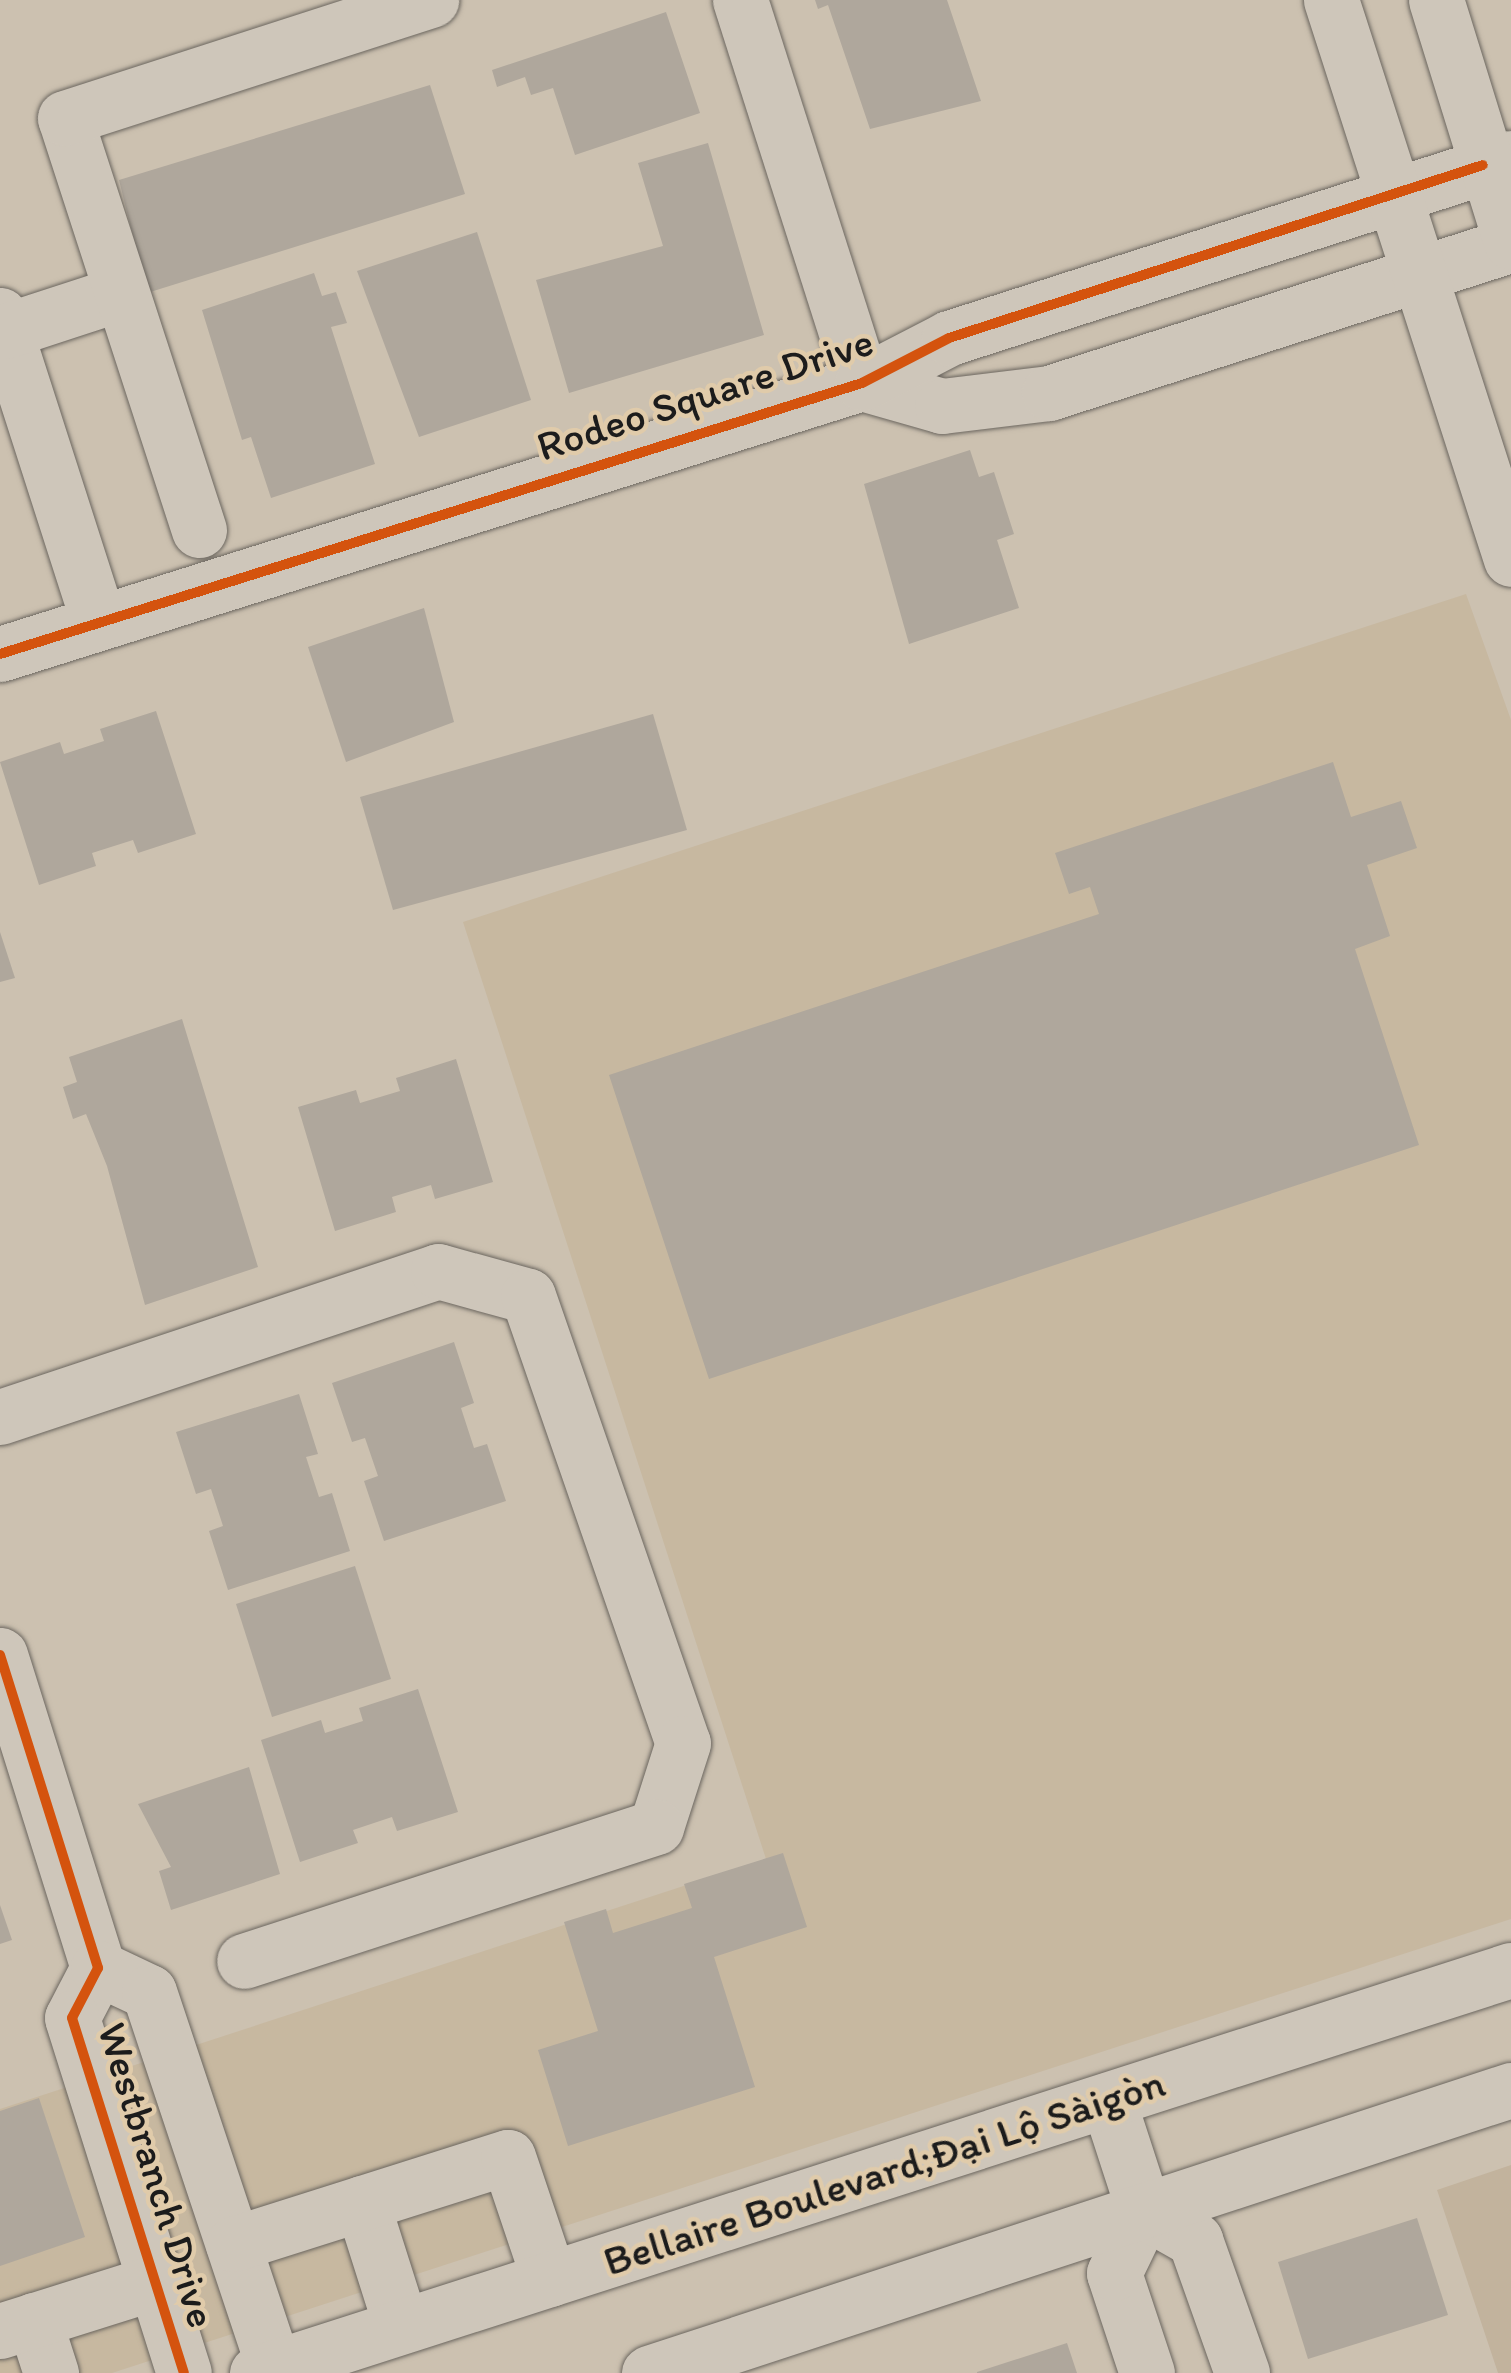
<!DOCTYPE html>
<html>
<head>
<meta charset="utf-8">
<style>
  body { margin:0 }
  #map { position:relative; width:1511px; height:2373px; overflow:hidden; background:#ccc1b0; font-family:Itim,sans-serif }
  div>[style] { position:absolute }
  .built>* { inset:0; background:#c7b8a0 }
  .green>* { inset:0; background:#c2b39d }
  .building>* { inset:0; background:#afa79c }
  .roads { filter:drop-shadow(0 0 2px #6b665f) drop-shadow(0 0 2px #6b665f) }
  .minor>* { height:55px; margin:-27.5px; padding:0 27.5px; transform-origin:27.5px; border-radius:27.5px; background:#cec6ba }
  .major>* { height:55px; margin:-27.5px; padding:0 27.5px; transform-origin:27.5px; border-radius:27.5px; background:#cec6ba }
  .cycleway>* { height:10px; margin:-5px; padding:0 5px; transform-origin:5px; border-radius:5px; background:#d4530e }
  span { translate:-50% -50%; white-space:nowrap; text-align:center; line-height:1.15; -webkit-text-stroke:9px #e0cbaa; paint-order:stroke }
  .street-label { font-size:42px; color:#1c1c1c }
</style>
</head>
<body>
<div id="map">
  <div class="built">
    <i style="clip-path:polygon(1466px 594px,1511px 720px,1511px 1919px,112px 2373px,0 2373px,0 2109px,766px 1859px,463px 922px)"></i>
  </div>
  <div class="green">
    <i style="clip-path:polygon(1511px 2165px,1511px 2373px,1498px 2373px,1437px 2190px)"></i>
  </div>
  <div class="building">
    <i style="clip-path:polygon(815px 0,947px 0,981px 101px,870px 129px,828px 5px,818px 9px)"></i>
    <i style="clip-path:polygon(666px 12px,700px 113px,575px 155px,553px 88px,531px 95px,525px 77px,497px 87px,492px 70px)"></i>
    <i style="clip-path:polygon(430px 85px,465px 194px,147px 293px,119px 180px)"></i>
    <i style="clip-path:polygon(708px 143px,764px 335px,569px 393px,536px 280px,663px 246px,638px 163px)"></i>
    <i style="clip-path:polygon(477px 232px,531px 400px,419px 437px,357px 271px)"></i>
    <i style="clip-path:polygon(314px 273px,322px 296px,336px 292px,347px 323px,331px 327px,375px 464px,271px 498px,251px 437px,242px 440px,202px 310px)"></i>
    <i style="clip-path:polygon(970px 450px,979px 477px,994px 472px,1014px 534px,997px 540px,1019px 608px,909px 644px,864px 484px)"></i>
    <i style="clip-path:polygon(424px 608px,454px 722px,346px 762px,308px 647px)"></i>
    <i style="clip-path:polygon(156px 711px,196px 834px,138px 853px,133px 840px,92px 853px,96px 866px,39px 885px,0 762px,60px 742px,64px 754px,104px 741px,100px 729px)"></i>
    <i style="clip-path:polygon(653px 714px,687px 830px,393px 910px,360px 797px)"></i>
    <i style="clip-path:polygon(1333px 762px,1351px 817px,1401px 801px,1417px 848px,1367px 865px,1390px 936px,1355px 949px,1419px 1145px,709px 1379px,609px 1075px,1099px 914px,1090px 887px,1069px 894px,1055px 853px)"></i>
    <i style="clip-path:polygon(0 932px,15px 978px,0 982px)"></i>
    <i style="clip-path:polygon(182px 1019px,258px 1267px,145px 1305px,107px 1166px,86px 1114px,73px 1119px,63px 1087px,77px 1082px,69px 1057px)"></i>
    <i style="clip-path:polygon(456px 1059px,493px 1182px,435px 1199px,431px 1185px,392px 1197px,396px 1212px,335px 1231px,298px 1107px,356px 1090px,360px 1103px,400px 1091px,396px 1078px)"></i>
    <i style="clip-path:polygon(454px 1342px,474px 1403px,461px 1408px,474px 1448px,487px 1444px,506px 1501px,384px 1541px,364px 1481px,378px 1476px,365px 1438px,352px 1442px,332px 1383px)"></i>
    <i style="clip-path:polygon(299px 1394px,318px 1454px,306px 1457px,319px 1497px,332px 1493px,350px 1551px,228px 1590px,209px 1531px,223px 1526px,211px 1489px,196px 1494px,176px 1432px)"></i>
    <i style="clip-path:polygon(355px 1566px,391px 1679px,272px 1717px,236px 1604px)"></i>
    <i style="clip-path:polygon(418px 1689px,458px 1812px,397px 1831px,392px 1817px,353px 1830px,358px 1843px,300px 1862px,261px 1740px,321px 1720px,325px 1733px,363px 1721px,359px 1708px)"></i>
    <i style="clip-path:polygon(249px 1767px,280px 1874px,171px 1910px,159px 1871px,171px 1867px,138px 1804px)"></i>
    <i style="clip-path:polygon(783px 1853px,807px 1927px,714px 1957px,755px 2087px,568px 2146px,538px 2050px,598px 2031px,564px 1922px,606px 1909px,613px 1933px,692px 1908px,684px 1884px)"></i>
    <i style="clip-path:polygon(0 1905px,12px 1940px,0 1944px)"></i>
    <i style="clip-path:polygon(39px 2098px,85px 2237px,0 2266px,0 2111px)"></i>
    <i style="clip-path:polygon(1417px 2218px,1448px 2315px,1308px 2359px,1278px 2262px)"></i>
    <i style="clip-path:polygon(1067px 2343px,1077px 2373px,977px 2373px,977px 2372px)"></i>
  </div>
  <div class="roads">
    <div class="minor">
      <i style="left:740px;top:0;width:402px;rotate:72.3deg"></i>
      <i style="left:0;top:315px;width:321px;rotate:72.2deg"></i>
      <i style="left:5px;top:331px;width:122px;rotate:-18.1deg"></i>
      <i style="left:862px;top:383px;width:83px;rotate:16deg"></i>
      <i style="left:942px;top:406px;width:108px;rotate:-6.9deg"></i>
      <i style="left:1049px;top:393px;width:485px;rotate:-17.8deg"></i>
      <i style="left:199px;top:530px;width:433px;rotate:-108deg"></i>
      <i style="left:65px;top:118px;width:385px;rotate:-17.9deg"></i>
      <i style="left:0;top:654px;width:904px;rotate:-17.45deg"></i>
      <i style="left:862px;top:383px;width:98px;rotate:-27.3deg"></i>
      <i style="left:949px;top:338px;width:590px;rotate:-17.76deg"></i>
      <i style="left:0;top:1417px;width:462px;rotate:-18.4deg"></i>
      <i style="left:438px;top:1271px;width:93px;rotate:15.5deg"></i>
      <i style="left:528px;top:1296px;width:473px;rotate:70.9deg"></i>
      <i style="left:683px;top:1743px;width:88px;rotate:107.8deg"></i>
      <i style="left:656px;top:1827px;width:433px;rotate:162deg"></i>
      <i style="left:0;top:1655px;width:328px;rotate:72.6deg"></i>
      <i style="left:98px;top:1968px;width:56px;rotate:117.5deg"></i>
      <i style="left:72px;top:2018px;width:372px;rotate:72.5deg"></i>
      <i style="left:98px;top:1968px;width:56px;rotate:25.2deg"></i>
      <i style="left:149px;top:1992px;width:402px;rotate:71.6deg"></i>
      <i style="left:362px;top:2203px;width:129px;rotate:72.4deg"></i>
      <i style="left:233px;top:2244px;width:288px;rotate:-17.6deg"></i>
      <i style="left:508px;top:2157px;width:129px;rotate:71.4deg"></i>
      <i style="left:34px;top:2320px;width:56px;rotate:72.2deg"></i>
      <i style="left:0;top:2331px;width:163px;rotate:-17.5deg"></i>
      <i style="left:1147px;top:2373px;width:105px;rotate:-108.3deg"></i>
      <i style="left:1114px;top:2273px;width:69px;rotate:-64.2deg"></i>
      <i style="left:1144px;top:2211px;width:59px;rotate:29.6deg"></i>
      <i style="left:1195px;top:2240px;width:141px;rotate:70.5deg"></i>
    </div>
    <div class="major">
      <i style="left:1331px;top:0;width:587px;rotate:72.15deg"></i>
      <i style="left:1436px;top:0;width:253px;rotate:72.8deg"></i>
      <i style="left:1108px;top:2100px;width:117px;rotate:72deg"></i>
      <i style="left:257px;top:2373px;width:1317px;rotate:-17.82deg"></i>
      <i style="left:649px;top:2373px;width:907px;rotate:-18.18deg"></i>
    </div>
  </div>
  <div class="cycleway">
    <i style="left:0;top:654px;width:904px;rotate:-17.45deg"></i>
    <i style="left:862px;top:383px;width:98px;rotate:-27.3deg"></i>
    <i style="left:949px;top:338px;width:561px;rotate:-17.95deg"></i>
    <i style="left:0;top:1655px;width:328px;rotate:72.6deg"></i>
    <i style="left:98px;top:1968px;width:56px;rotate:117.5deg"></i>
    <i style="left:72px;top:2018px;width:372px;rotate:72.5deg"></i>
  </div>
  <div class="street-label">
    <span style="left:705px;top:394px;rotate:-18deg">Rodeo Square Drive</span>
    <span style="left:884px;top:2172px;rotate:-18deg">Bellaire Boulevard;Đại Lộ Sàigòn</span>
    <span style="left:157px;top:2175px;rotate:73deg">Westbranch Drive</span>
  </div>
</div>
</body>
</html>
